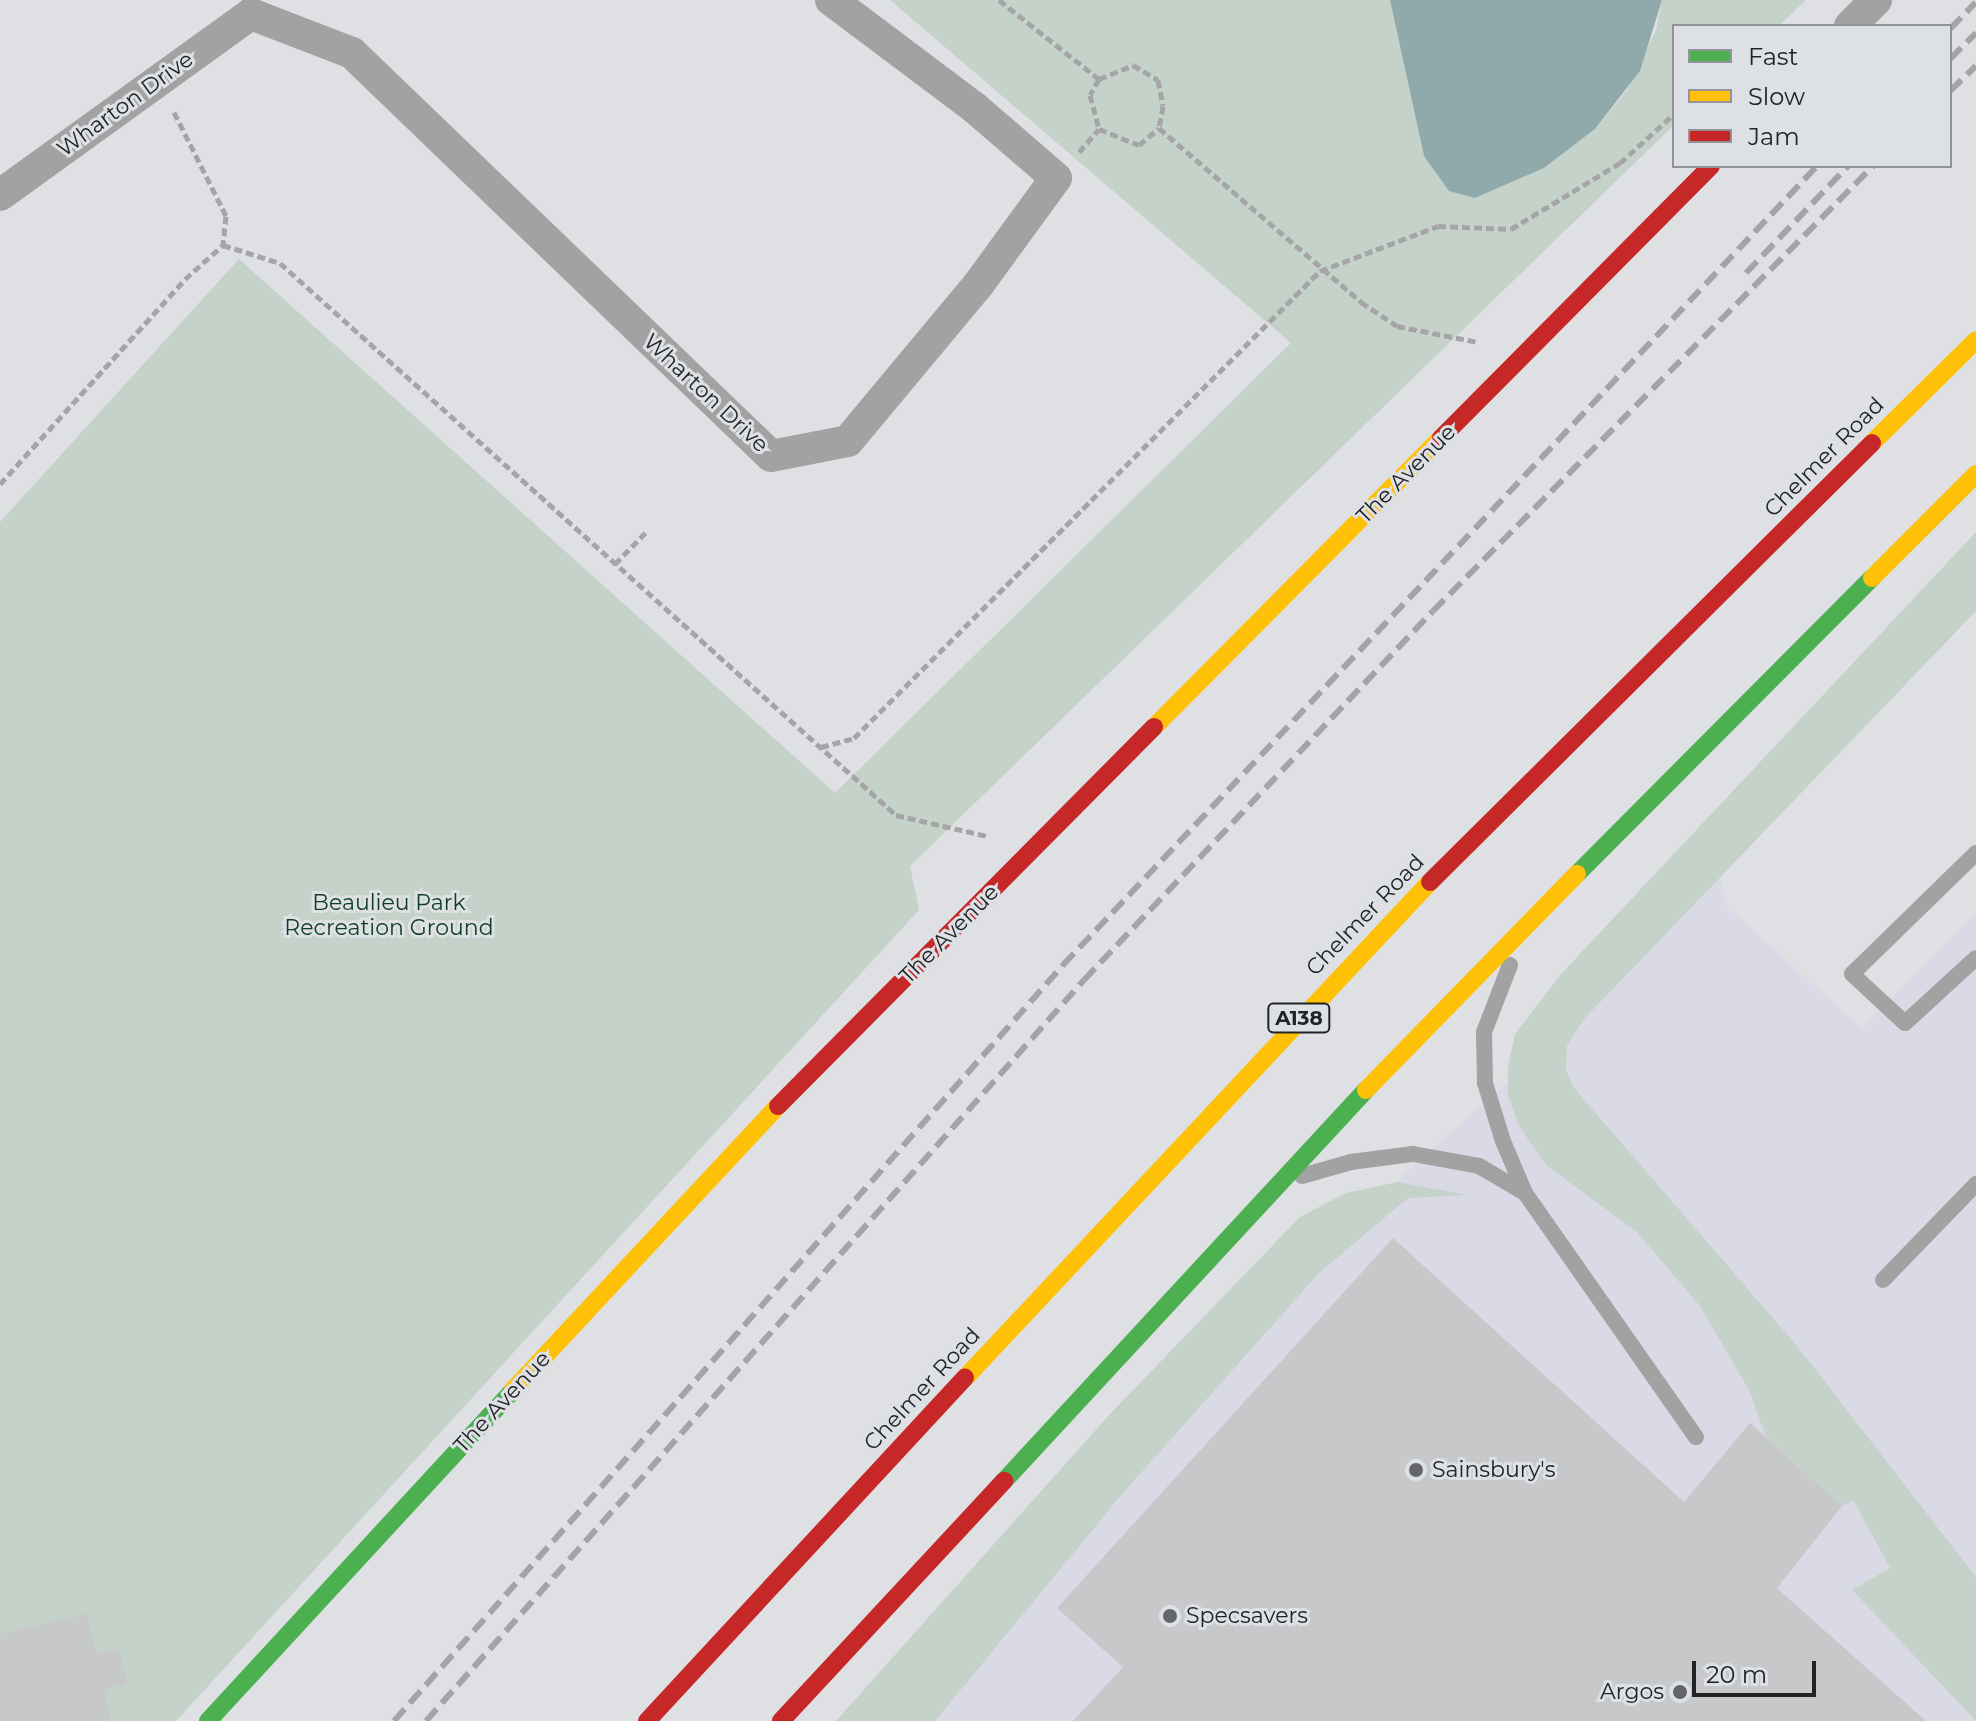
<!DOCTYPE html>
<html>
<head>
<meta charset="utf-8">
<style>
  body { margin:0 }
  #map { position:relative; width:1976px; height:1721px; overflow:hidden; background:#dee0e3; font-family:Montserrat,sans-serif }
  div>[style] { position:absolute }
  .commercial>* { inset:0; background:#dad9e6 }
  .green>* { inset:0; background:#c5d2ca }
  .water>* { inset:0; background:#90aaac }
  .building>* { inset:0; background:#c6c8ca }
  .path>* { height:5px; margin-top:-2.5px; transform-origin:0; background:repeating-linear-gradient(90deg,#a5a5a7 0 8px,transparent 0 12px) }
  .lane>* { height:16px; margin:-8px; padding:0 8px; transform-origin:8px; border-radius:8px; background:#a2a2a2 }
  .street>* { height:32px; margin:-16px; padding:0 16px; transform-origin:16px; border-radius:16px; background:#a2a2a2 }
  .fast>* { height:18px; margin:-9px; padding:0 9px; transform-origin:9px; border-radius:9px; background:#4caf50 }
  .slow>* { height:18px; margin:-9px; padding:0 9px; transform-origin:9px; border-radius:9px; background:#ffc107 }
  .jam>* { height:18px; margin:-9px; padding:0 9px; transform-origin:9px; border-radius:9px; background:#c62828 }
  .rail>* { height:6px; margin-top:-3px; transform-origin:0; background:repeating-linear-gradient(90deg,#a2a4a6 0 16px,transparent 0 24px) }
  .dots>* { width:22px; height:22px; translate:-50% -50%; box-sizing:border-box; border:4px solid #dde0e4; border-radius:50% }
  span { translate:-50% -50%; white-space:nowrap; text-align:center; line-height:1.15; -webkit-text-stroke:6px #dde0e4; paint-order:stroke }
  .shield-label span { padding:2px 6px; background:#dde0e4; border:2px solid; border-radius:6px; -webkit-text-stroke-width:0 }
  .shield-label { font-size:20px; color:#222324; font-weight:700 }
  .street-label { font-size:22px; color:#222324 }
  .park-label { font-size:22px; color:#0f3e22 }
  .poi-label { font-size:22px; color:#222324 }
  .left { translate:0 -50%; text-align:left }
  .right { translate:-100% -50%; text-align:right }
  .legend { position:absolute; left:1672px; top:24px; width:280px; height:144px; box-sizing:border-box; background:#dde0e4; border:2px solid #929497; margin:0; padding:10px 14px; list-style:none; font-size:24px; color:#222324 }
  .legend li { display:flex; align-items:center; gap:16px; height:40px }
  .legend b { width:40px; border:2px solid #929497 }
  .scale { position:absolute; left:1692px; top:1661px; width:124px; height:36px; box-sizing:border-box; border:4px solid #222324; border-top:0; padding-left:10px; font-size:24px; line-height:28px; white-space:nowrap; color:#222324; -webkit-text-stroke:6px #dde0e4; paint-order:stroke }
</style>
</head>
<body>
<div id="map">
  <div class="commercial">
    <i style="clip-path:polygon(1720px 873px,1726px 906px,1862px 1029px,1976px 913px,1976px 1721px,916px 1721px,1357px 1217px,1541px 1052px)"></i>
  </div>
  <div class="green">
    <i style="clip-path:polygon(890px 0,1390px 0,1424px 156px,1475px 198px,1544px 168px,1595px 129px,1628px 89px,1656px 30px,1662px 0,1806px 0,1779px 26px,1674px 26px,1674px 125px,910px 866px,919px 910px,176px 1721px,0 1721px,0 522px,239px 259px,835px 793px,1291px 343px)"></i>
    <i style="clip-path:polygon(1976px 532px,1976px 611px,1585px 1018px,1567px 1045px,1566px 1070px,1574px 1088px,1798px 1347px,1976px 1577px,1976px 1721px,1852px 1590px,1890px 1568px,1853px 1500px,1842px 1506px,1766px 1437px,1749px 1390px,1700px 1306px,1636px 1231px,1547px 1166px,1519px 1126px,1508px 1096px,1508px 1067px,1515px 1034px,1562px 973px)"></i>
    <i style="clip-path:polygon(1398px 1182px,1466px 1195px,1408px 1198px,1319px 1273px,1123px 1493px,935px 1721px,836px 1721px,1110px 1414px,1300px 1217px,1346px 1193px)"></i>
  </div>
  <div class="water">
    <i style="clip-path:polygon(1390px 0,1662px 0,1640px 71px,1595px 129px,1544px 168px,1475px 198px,1449px 191px,1424px 156px)"></i>
  </div>
  <div class="building">
    <i style="clip-path:polygon(1393px 1238px,1684px 1502px,1750px 1423px,1842px 1506px,1777px 1588px,1926px 1721px,1073px 1721px,1123px 1667px,1057px 1608px)"></i>
    <i style="clip-path:polygon(87px 1614px,96px 1654px,119px 1649px,127px 1684px,104px 1689px,111px 1721px,0 1721px,0 1634px)"></i>
  </div>
  <div class="path">
    <i style="left:999px;top:0;width:127px;rotate:38.3deg"></i>
    <i style="left:1099px;top:79px;width:37px;rotate:-22deg"></i>
    <i style="left:1133px;top:65px;width:29px;rotate:31deg"></i>
    <i style="left:1158px;top:80px;width:26px;rotate:79deg"></i>
    <i style="left:1163px;top:106px;width:22px;rotate:100deg"></i>
    <i style="left:1159px;top:128px;width:267px;rotate:40.7deg"></i>
    <i style="left:1361px;top:302px;width:43px;rotate:33.7deg"></i>
    <i style="left:1397px;top:326px;width:83px;rotate:11.2deg"></i>
    <i style="left:1099px;top:79px;width:18px;rotate:119deg"></i>
    <i style="left:1090px;top:95px;width:35px;rotate:75deg"></i>
    <i style="left:1099px;top:129px;width:43px;rotate:21.8deg"></i>
    <i style="left:1139px;top:145px;width:26px;rotate:-40deg"></i>
    <i style="left:174px;top:112px;width:116px;rotate:63.4deg"></i>
    <i style="left:226px;top:216px;width:29px;rotate:96deg"></i>
    <i style="left:1079px;top:152px;width:30px;rotate:-49deg"></i>
    <i style="left:0;top:484px;width:276px;rotate:-47.9deg"></i>
    <i style="left:185px;top:279px;width:51px;rotate:-41.8deg"></i>
    <i style="left:223px;top:245px;width:60px;rotate:17.5deg"></i>
    <i style="left:280px;top:263px;width:827px;rotate:41.86deg"></i>
    <i style="left:896px;top:815px;width:93px;rotate:13deg"></i>
    <i style="left:615px;top:564px;width:47px;rotate:-45.9deg"></i>
    <i style="left:821px;top:747px;width:34px;rotate:-15deg"></i>
    <i style="left:854px;top:738px;width:660px;rotate:-45.06deg"></i>
    <i style="left:1320px;top:271px;width:126px;rotate:-20.9deg"></i>
    <i style="left:1438px;top:226px;width:73px;rotate:2.4deg"></i>
    <i style="left:1511px;top:229px;width:127px;rotate:-31.2deg"></i>
    <i style="left:1620px;top:163px;width:73px;rotate:-42.2deg"></i>
  </div>
  <div class="lane">
    <i style="left:1976px;top:853px;width:173px;rotate:135.7deg"></i>
    <i style="left:1852px;top:974px;width:72px;rotate:42.8deg"></i>
    <i style="left:1905px;top:1023px;width:96px;rotate:-42.5deg"></i>
    <i style="left:1510px;top:965px;width:72px;rotate:111.2deg"></i>
    <i style="left:1484px;top:1032px;width:51px;rotate:88.9deg"></i>
    <i style="left:1485px;top:1083px;width:61px;rotate:72.8deg"></i>
    <i style="left:1503px;top:1141px;width:56px;rotate:67.1deg"></i>
    <i style="left:1525px;top:1193px;width:298px;rotate:55deg"></i>
    <i style="left:1302px;top:1176px;width:51px;rotate:-15.9deg"></i>
    <i style="left:1351px;top:1162px;width:63px;rotate:-7.4deg"></i>
    <i style="left:1413px;top:1154px;width:67px;rotate:10.3deg"></i>
    <i style="left:1479px;top:1166px;width:53px;rotate:30.4deg"></i>
    <i style="left:1883px;top:1280px;width:134px;rotate:-45.9deg"></i>
  </div>
  <div class="street">
    <i style="left:251px;top:14px;width:108px;rotate:21.1deg"></i>
    <i style="left:352px;top:53px;width:581px;rotate:43.88deg"></i>
    <i style="left:771px;top:456px;width:78px;rotate:-11deg"></i>
    <i style="left:848px;top:441px;width:203px;rotate:-50.2deg"></i>
    <i style="left:978px;top:285px;width:132px;rotate:-53.9deg"></i>
    <i style="left:1056px;top:178px;width:107px;rotate:-139.2deg"></i>
    <i style="left:975px;top:108px;width:180px;rotate:-143.1deg"></i>
    <i style="left:1850px;top:26px;width:37px;rotate:-45deg"></i>
    <i style="left:0;top:195px;width:309px;rotate:-35.8deg"></i>
  </div>
  <div class="fast">
    <i style="left:1577px;top:874px;width:418px;rotate:-45.1deg"></i>
    <i style="left:1004px;top:1481px;width:533px;rotate:-47.21deg"></i>
    <i style="left:208px;top:1721px;width:450px;rotate:-47.3deg"></i>
  </div>
  <div class="slow">
    <i style="left:1872px;top:443px;width:146px;rotate:-44.7deg"></i>
    <i style="left:1872px;top:578px;width:147px;rotate:-45deg"></i>
    <i style="left:1154px;top:727px;width:407px;rotate:-45.2deg"></i>
    <i style="left:1366px;top:1090px;width:302px;rotate:-45.7deg"></i>
    <i style="left:965px;top:1378px;width:680px;rotate:-46.85deg"></i>
    <i style="left:513px;top:1390px;width:388px;rotate:-47deg"></i>
  </div>
  <div class="jam">
    <i style="left:1441px;top:438px;width:383px;rotate:-45.2deg"></i>
    <i style="left:1430px;top:882px;width:623px;rotate:-44.8deg"></i>
    <i style="left:778px;top:1106px;width:534px;rotate:-45.23deg"></i>
    <i style="left:647px;top:1721px;width:468px;rotate:-47.2deg"></i>
    <i style="left:781px;top:1721px;width:328px;rotate:-47.1deg"></i>
  </div>
  <div class="rail">
    <i style="left:1950px;top:29px;width:37px;rotate:-46deg"></i>
    <i style="left:1950px;top:59px;width:37px;rotate:-45deg"></i>
    <i style="left:1950px;top:91px;width:36px;rotate:-44deg"></i>
    <i style="left:1746px;top:273px;width:148px;rotate:-46.4deg"></i>
    <i style="left:394px;top:1721px;width:1010px;rotate:-48.49deg"></i>
    <i style="left:1063px;top:965px;width:1099px;rotate:-46.66deg"></i>
    <i style="left:426px;top:1721px;width:991px;rotate:-48.4deg"></i>
    <i style="left:1084px;top:980px;width:508px;rotate:-46.6deg"></i>
    <i style="left:1433px;top:611px;width:626px;rotate:-45.32deg"></i>
  </div>
  <div class="dots">
    <i style="left:1416px;top:1470px;background:#646567"></i>
    <i style="left:1170px;top:1616px;background:#646567"></i>
    <i style="left:1680px;top:1692px;background:#646567"></i>
  </div>
  <div class="shield-label">
    <span style="left:1299px;top:1018px">A138</span>
  </div>
  <div class="street-label">
    <span style="left:125px;top:104px;rotate:-36deg">Wharton Drive</span>
    <span style="left:706px;top:393px;rotate:43deg">Wharton Drive</span>
    <span style="left:1824px;top:457px;rotate:-45deg">Chelmer Road</span>
    <span style="left:1406px;top:474px;rotate:-45deg">The Avenue</span>
    <span style="left:1365px;top:915px;rotate:-46deg">Chelmer Road</span>
    <span style="left:949px;top:934px;rotate:-45deg">The Avenue</span>
    <span style="left:922px;top:1389px;rotate:-47deg">Chelmer Road</span>
    <span style="left:502px;top:1402px;rotate:-47deg">The Avenue</span>
  </div>
  <div class="park-label">
    <span style="left:389px;top:915px">Beaulieu Park<br>Recreation Ground</span>
  </div>
  <div class="poi-label">
    <span class="left" style="left:1432px;top:1470px">Sainsbury's</span>
    <span class="left" style="left:1186px;top:1616px">Specsavers</span>
    <span class="right" style="left:1664px;top:1692px">Argos</span>
  </div>
  <ul class="legend">
  <li><b style="height:10px;background:#4caf50"></b>Fast</li>
  <li><b style="height:10px;background:#ffc107"></b>Slow</li>
  <li><b style="height:10px;background:#c62828"></b>Jam</li>
  </ul>
  <div class="scale">20 m</div>
</div>
</body>
</html>
